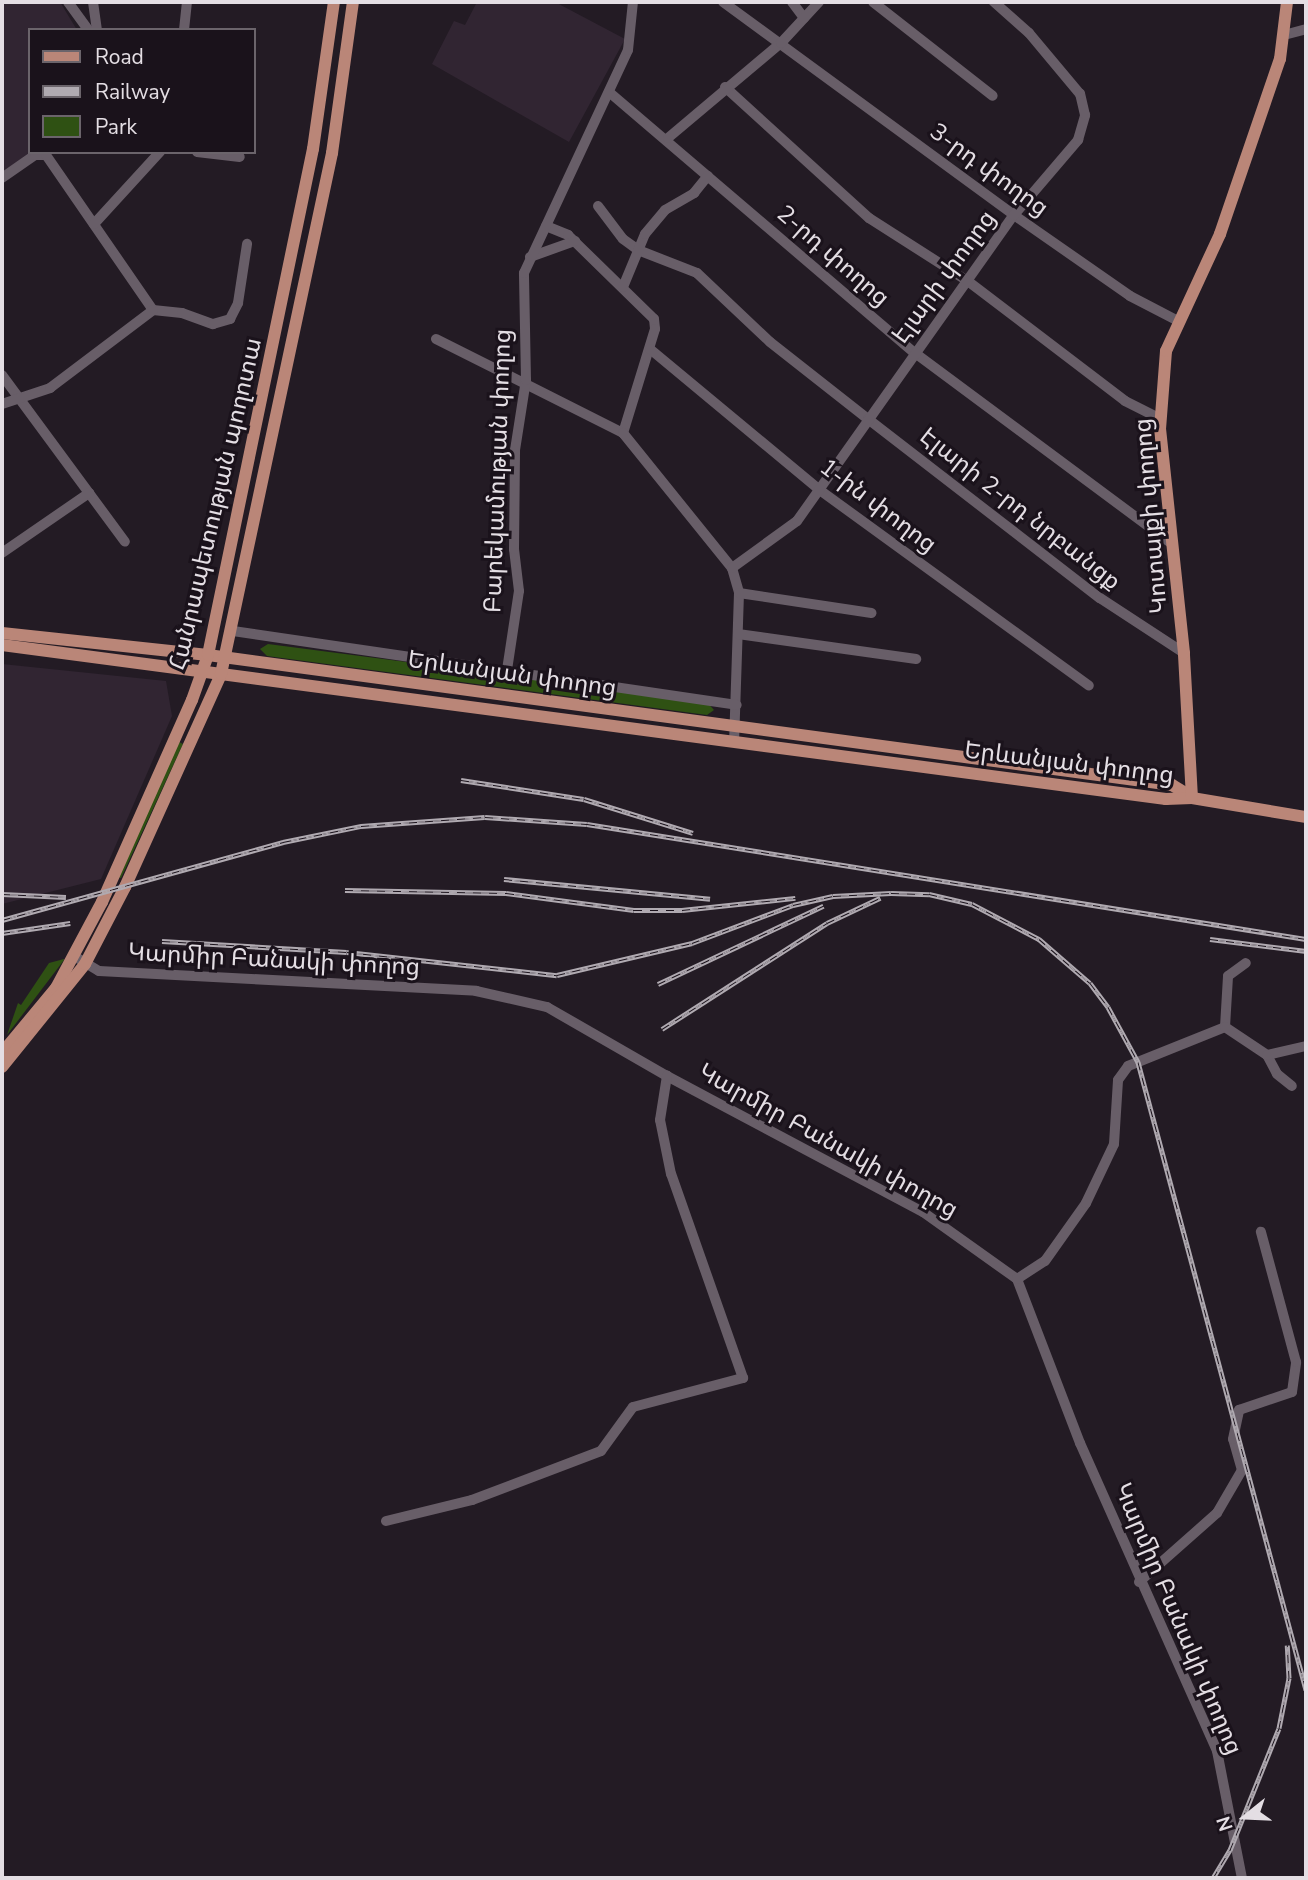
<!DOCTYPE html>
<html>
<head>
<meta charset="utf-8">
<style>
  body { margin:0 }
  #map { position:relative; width:1308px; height:1880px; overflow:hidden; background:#231b24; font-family:"Nunito Sans","Noto Sans Armenian",sans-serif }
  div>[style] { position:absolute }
  .built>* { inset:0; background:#312532 }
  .green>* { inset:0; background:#2f5113 }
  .minor>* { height:10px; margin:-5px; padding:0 5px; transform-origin:5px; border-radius:5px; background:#685e68 }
  .major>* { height:12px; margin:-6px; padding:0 6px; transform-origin:6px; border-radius:6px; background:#ba8678 }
  .rail>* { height:5px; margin-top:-2.5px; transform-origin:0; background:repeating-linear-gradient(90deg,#1a121b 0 8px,#b0aab1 0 16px); box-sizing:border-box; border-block:2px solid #b0aab1 }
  span { translate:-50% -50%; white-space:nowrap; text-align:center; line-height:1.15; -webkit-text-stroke:6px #1a121b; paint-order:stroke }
  .street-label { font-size:24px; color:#e4dee4 }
  .frame { position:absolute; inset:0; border:4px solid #e4dee4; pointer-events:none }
  .legend { position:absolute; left:28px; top:28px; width:228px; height:126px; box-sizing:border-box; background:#1a121b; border:2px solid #6b646b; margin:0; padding:9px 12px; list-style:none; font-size:21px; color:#e4dee4 }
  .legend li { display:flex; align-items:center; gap:14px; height:35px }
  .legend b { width:35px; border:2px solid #6b646b }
  .north { position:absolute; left:1210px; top:1782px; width:70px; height:70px; -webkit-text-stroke:5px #1a121b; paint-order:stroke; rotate:252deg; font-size:19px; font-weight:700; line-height:28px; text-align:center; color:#e4dee4 }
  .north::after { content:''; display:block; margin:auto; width:24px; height:32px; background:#e4dee4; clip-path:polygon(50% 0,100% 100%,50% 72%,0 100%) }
</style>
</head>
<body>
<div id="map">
  <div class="built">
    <i style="clip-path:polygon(2px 2px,60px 2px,77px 30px,30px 30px,30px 152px,33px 152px,2px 172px)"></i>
    <i style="clip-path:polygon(477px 2px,555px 2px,625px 39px,569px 142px,432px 64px,454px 21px,465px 25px)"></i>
    <i style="clip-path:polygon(2px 664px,166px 681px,172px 716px,101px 879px,2px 904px)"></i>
  </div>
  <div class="green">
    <i style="clip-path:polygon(268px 644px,706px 701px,714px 710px,707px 715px,267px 656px,260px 649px)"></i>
    <i style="clip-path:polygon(179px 742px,183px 744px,121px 878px,117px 877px)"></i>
    <i style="clip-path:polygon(64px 959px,64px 960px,7px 1035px,18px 1003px,21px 1005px,49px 963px)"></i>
  </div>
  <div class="minor">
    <i style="left:68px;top:2px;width:34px;rotate:54deg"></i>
    <i style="left:93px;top:2px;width:28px;rotate:82deg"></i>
    <i style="left:723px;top:2px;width:361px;rotate:36.2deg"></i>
    <i style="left:1014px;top:215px;width:141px;rotate:34.9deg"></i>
    <i style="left:1130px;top:296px;width:54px;rotate:27.5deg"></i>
    <i style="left:792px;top:2px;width:20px;rotate:53deg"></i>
    <i style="left:873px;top:2px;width:152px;rotate:38.1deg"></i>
    <i style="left:184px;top:30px;width:28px;rotate:-84deg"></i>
    <i style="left:1284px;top:35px;width:23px;rotate:-15deg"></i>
    <i style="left:725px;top:87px;width:195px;rotate:42.3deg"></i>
    <i style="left:869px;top:218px;width:119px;rotate:32.6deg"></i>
    <i style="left:969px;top:282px;width:196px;rotate:37.3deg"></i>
    <i style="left:1125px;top:401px;width:40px;rotate:26.6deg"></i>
    <i style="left:609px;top:92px;width:402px;rotate:40.5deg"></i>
    <i style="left:915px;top:353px;width:319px;rotate:36.6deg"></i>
    <i style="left:668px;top:138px;width:148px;rotate:-40.1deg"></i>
    <i style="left:781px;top:43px;width:56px;rotate:-47.2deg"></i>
    <i style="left:197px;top:152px;width:43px;rotate:6.6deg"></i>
    <i style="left:2px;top:178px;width:40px;rotate:-34.9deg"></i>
    <i style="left:35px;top:155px;width:11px"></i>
    <i style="left:46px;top:155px;width:188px;rotate:55.4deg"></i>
    <i style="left:153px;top:310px;width:29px;rotate:6deg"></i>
    <i style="left:182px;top:313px;width:33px;rotate:20deg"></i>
    <i style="left:213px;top:324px;width:18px;rotate:-16deg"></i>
    <i style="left:230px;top:319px;width:18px;rotate:-63deg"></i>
    <i style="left:238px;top:303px;width:60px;rotate:-81.3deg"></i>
    <i style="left:598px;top:206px;width:41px;rotate:52.9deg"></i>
    <i style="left:623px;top:239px;width:19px;rotate:36deg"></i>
    <i style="left:638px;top:250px;width:63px;rotate:21.3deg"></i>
    <i style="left:697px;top:273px;width:100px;rotate:43.4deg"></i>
    <i style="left:770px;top:342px;width:125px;rotate:38.2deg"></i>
    <i style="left:868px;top:419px;width:293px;rotate:37.7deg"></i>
    <i style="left:1100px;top:598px;width:100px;rotate:33.2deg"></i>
    <i style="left:94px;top:224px;width:98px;rotate:-47.5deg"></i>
    <i style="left:546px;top:226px;width:24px;rotate:22deg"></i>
    <i style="left:568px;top:235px;width:120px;rotate:44.3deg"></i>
    <i style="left:654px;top:319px;width:10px;rotate:84deg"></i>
    <i style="left:655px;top:329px;width:109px;rotate:107.1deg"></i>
    <i style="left:530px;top:257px;width:48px;rotate:-19.6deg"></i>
    <i style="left:623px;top:287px;width:57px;rotate:-67.5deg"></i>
    <i style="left:645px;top:234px;width:31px;rotate:-50deg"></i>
    <i style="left:665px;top:210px;width:34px;rotate:-30deg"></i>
    <i style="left:694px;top:193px;width:22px;rotate:-51deg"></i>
    <i style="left:436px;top:339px;width:209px;rotate:26.7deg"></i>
    <i style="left:623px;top:433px;width:174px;rotate:51.1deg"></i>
    <i style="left:732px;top:568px;width:26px;rotate:74deg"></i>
    <i style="left:739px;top:593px;width:147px;rotate:91.9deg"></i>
    <i style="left:650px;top:349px;width:222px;rotate:39.7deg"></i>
    <i style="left:821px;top:491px;width:331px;rotate:36deg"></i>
    <i style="left:2px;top:375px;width:207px;rotate:53.6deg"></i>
    <i style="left:2px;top:404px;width:51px;rotate:-18.4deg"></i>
    <i style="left:50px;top:388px;width:129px;rotate:-37.1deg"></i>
    <i style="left:2px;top:553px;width:106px;rotate:-34.6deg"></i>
    <i style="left:732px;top:568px;width:80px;rotate:-35.9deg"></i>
    <i style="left:797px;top:521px;width:375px;rotate:-54.7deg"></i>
    <i style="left:1014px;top:215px;width:99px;rotate:-49.5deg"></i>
    <i style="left:1078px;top:140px;width:26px;rotate:-74deg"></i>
    <i style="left:1085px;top:115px;width:22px;rotate:-103deg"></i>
    <i style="left:1080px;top:94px;width:80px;rotate:-129.9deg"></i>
    <i style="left:1029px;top:33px;width:47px;rotate:-138.5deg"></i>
    <i style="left:739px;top:593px;width:134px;rotate:8.6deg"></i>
    <i style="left:233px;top:631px;width:509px;rotate:8.35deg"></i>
    <i style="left:738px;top:634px;width:180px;rotate:8deg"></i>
    <i style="left:507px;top:670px;width:80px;rotate:-81.4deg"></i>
    <i style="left:519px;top:591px;width:42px;rotate:-96.8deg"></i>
    <i style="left:514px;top:549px;width:99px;rotate:-89.4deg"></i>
    <i style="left:515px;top:450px;width:71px;rotate:-81.1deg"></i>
    <i style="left:526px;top:380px;width:107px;rotate:-91.1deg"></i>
    <i style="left:524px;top:273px;width:246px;rotate:-65deg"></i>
    <i style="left:628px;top:50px;width:48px;rotate:-84.1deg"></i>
    <i style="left:74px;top:956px;width:29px;rotate:31deg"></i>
    <i style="left:99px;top:971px;width:378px;rotate:3deg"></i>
    <i style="left:476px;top:991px;width:73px;rotate:12.7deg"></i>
    <i style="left:547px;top:1007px;width:138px;rotate:29.9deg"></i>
    <i style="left:667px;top:1076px;width:290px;rotate:28deg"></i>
    <i style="left:923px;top:1212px;width:115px;rotate:35.5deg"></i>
    <i style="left:1017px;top:1279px;width:176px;rotate:69deg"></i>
    <i style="left:1080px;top:1443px;width:337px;rotate:66deg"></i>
    <i style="left:1217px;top:1751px;width:129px;rotate:78.9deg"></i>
    <i style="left:1225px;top:1027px;width:51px;rotate:-86.6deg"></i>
    <i style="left:1228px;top:976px;width:22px;rotate:-36deg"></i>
    <i style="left:1267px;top:1055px;width:21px;rotate:62deg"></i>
    <i style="left:1277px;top:1074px;width:19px;rotate:39deg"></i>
    <i style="left:1017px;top:1279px;width:33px;rotate:-33deg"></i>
    <i style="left:1045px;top:1261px;width:71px;rotate:-54.7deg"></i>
    <i style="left:1086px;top:1203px;width:65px;rotate:-64.6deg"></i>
    <i style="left:1114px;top:1144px;width:64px;rotate:-86.4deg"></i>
    <i style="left:1118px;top:1080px;width:17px;rotate:-54deg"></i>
    <i style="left:1128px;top:1066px;width:105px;rotate:-21.9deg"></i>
    <i style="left:1225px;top:1027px;width:50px;rotate:33.7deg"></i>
    <i style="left:1267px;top:1055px;width:40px;rotate:-13deg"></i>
    <i style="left:386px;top:1521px;width:89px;rotate:-13.7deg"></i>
    <i style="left:472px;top:1500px;width:138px;rotate:-20.8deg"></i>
    <i style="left:601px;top:1451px;width:54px;rotate:-54deg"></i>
    <i style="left:633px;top:1407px;width:114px;rotate:-14.8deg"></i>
    <i style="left:743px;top:1378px;width:216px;rotate:-109.4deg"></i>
    <i style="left:671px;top:1174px;width:55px;rotate:-101.5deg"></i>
    <i style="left:660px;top:1120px;width:45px;rotate:-81deg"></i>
    <i style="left:1139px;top:1582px;width:104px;rotate:-41.5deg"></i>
    <i style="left:1217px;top:1513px;width:50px;rotate:-59.8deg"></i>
    <i style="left:1242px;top:1470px;width:32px;rotate:-106deg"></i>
    <i style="left:1233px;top:1439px;width:30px;rotate:-78deg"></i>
    <i style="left:1239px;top:1410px;width:56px;rotate:-18.8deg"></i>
    <i style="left:1292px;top:1392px;width:30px;rotate:-82deg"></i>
    <i style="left:1296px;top:1362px;width:135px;rotate:-105.1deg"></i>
  </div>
  <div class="major">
    <i style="left:2px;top:633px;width:207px;rotate:6.1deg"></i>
    <i style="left:208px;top:655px;width:973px;rotate:7.68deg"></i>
    <i style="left:1172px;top:785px;width:23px;rotate:31deg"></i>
    <i style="left:2px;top:645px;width:1174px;rotate:7.54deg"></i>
    <i style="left:1166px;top:799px;width:26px;rotate:-2deg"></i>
    <i style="left:1192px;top:798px;width:116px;rotate:9.5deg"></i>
    <i style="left:1192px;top:798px;width:145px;rotate:-93.2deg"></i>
    <i style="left:1184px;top:653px;width:225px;rotate:-96.1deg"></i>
    <i style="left:1160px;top:429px;width:78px;rotate:-85.6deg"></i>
    <i style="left:1166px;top:351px;width:129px;rotate:-65.2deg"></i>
    <i style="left:1220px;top:234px;width:185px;rotate:-71.1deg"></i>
    <i style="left:1280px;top:59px;width:57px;rotate:-83deg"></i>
    <i style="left:2px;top:1053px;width:85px;rotate:-50.3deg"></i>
    <i style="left:56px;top:988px;width:98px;rotate:-61.9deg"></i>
    <i style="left:102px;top:902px;width:221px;rotate:-66deg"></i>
    <i style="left:192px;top:700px;width:48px;rotate:-70.4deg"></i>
    <i style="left:208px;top:655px;width:517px;rotate:-78.28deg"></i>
    <i style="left:313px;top:149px;width:148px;rotate:-81.9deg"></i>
    <i style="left:2px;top:1067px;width:132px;rotate:-51.1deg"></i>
    <i style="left:85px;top:964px;width:87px;rotate:-62.5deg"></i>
    <i style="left:125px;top:887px;width:234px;rotate:-65.7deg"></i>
    <i style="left:221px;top:674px;width:533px;rotate:-77.97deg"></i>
    <i style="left:332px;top:153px;width:152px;rotate:-82.1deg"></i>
  </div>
  <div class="rail">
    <i style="left:461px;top:780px;width:124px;rotate:8.8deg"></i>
    <i style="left:584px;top:799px;width:114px;rotate:17.3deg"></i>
    <i style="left:504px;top:879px;width:207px;rotate:5.5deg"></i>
    <i style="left:345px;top:890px;width:161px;rotate:1.1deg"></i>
    <i style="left:506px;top:893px;width:129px;rotate:7.6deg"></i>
    <i style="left:634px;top:910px;width:48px"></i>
    <i style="left:682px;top:910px;width:114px;rotate:-6.1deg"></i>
    <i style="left:2px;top:894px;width:64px;rotate:2.7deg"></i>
    <i style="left:2px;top:920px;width:292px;rotate:-15.5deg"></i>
    <i style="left:283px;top:842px;width:80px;rotate:-11.6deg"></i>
    <i style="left:361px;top:826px;width:124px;rotate:-4.2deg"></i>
    <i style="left:485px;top:817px;width:102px;rotate:3.9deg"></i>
    <i style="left:587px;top:824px;width:728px;rotate:9.09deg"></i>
    <i style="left:2px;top:933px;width:69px;rotate:-8.4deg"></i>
    <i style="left:1210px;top:939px;width:97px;rotate:7.1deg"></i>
    <i style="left:162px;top:941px;width:185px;rotate:3.4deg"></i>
    <i style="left:347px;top:952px;width:211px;rotate:6.3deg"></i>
    <i style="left:557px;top:975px;width:139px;rotate:-13.3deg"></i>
    <i style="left:692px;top:943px;width:108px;rotate:-20.6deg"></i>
    <i style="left:793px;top:905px;width:41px;rotate:-12.7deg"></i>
    <i style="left:833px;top:896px;width:58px;rotate:-3deg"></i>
    <i style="left:891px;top:893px;width:38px;rotate:2deg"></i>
    <i style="left:929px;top:894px;width:44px;rotate:13.1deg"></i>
    <i style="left:972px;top:904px;width:76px;rotate:27.6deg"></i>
    <i style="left:1039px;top:939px;width:67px;rotate:40.8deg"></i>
    <i style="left:1090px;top:983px;width:30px;rotate:53deg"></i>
    <i style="left:1108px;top:1007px;width:63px;rotate:61.4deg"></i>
    <i style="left:1138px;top:1062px;width:650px;rotate:75.02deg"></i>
    <i style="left:658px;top:984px;width:183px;rotate:-25.3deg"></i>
    <i style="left:662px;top:1029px;width:196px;rotate:-32.7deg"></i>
    <i style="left:827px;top:923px;width:59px;rotate:-25.3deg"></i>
    <i style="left:1213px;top:1878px;width:33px;rotate:-59deg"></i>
    <i style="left:1230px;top:1850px;width:131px;rotate:-68.1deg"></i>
    <i style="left:1279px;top:1728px;width:51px;rotate:-78.7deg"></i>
    <i style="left:1289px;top:1678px;width:33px;rotate:-93deg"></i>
  </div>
  <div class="street-label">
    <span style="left:989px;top:170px;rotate:36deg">3-րդ փողոց</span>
    <span style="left:833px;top:256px;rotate:41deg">2-րդ փողոց</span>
    <span style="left:944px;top:277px;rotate:-54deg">Էլարի փողոց</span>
    <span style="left:498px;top:471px;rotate:-88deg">Բարեկամության փողոց</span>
    <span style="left:216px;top:504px;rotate:-77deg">Հանրապետության պողոտա</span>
    <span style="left:878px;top:506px;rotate:37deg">1-ին փողոց</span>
    <span style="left:1020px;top:509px;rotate:38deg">Էլարի 2-րդ նրբանցք</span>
    <span style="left:1151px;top:516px;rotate:-95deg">Կոտայքի փողոց</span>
    <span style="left:512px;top:674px;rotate:8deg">Երևանյան փողոց</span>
    <span style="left:1069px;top:763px;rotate:7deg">Երևանյան փողոց</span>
    <span style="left:274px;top:960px;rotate:3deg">Կարմիր Բանակի փողոց</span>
    <span style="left:828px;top:1141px;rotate:29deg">Կարմիր Բանակի փողոց</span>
    <span style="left:1178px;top:1619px;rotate:67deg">Կարմիր Բանակի փողոց</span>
  </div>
  <div class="frame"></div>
  <ul class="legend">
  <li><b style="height:9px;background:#ba8678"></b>Road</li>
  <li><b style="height:9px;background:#b0aab1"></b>Railway</li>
  <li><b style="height:19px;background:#2f5113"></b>Park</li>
  </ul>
  <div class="north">N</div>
</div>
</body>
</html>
